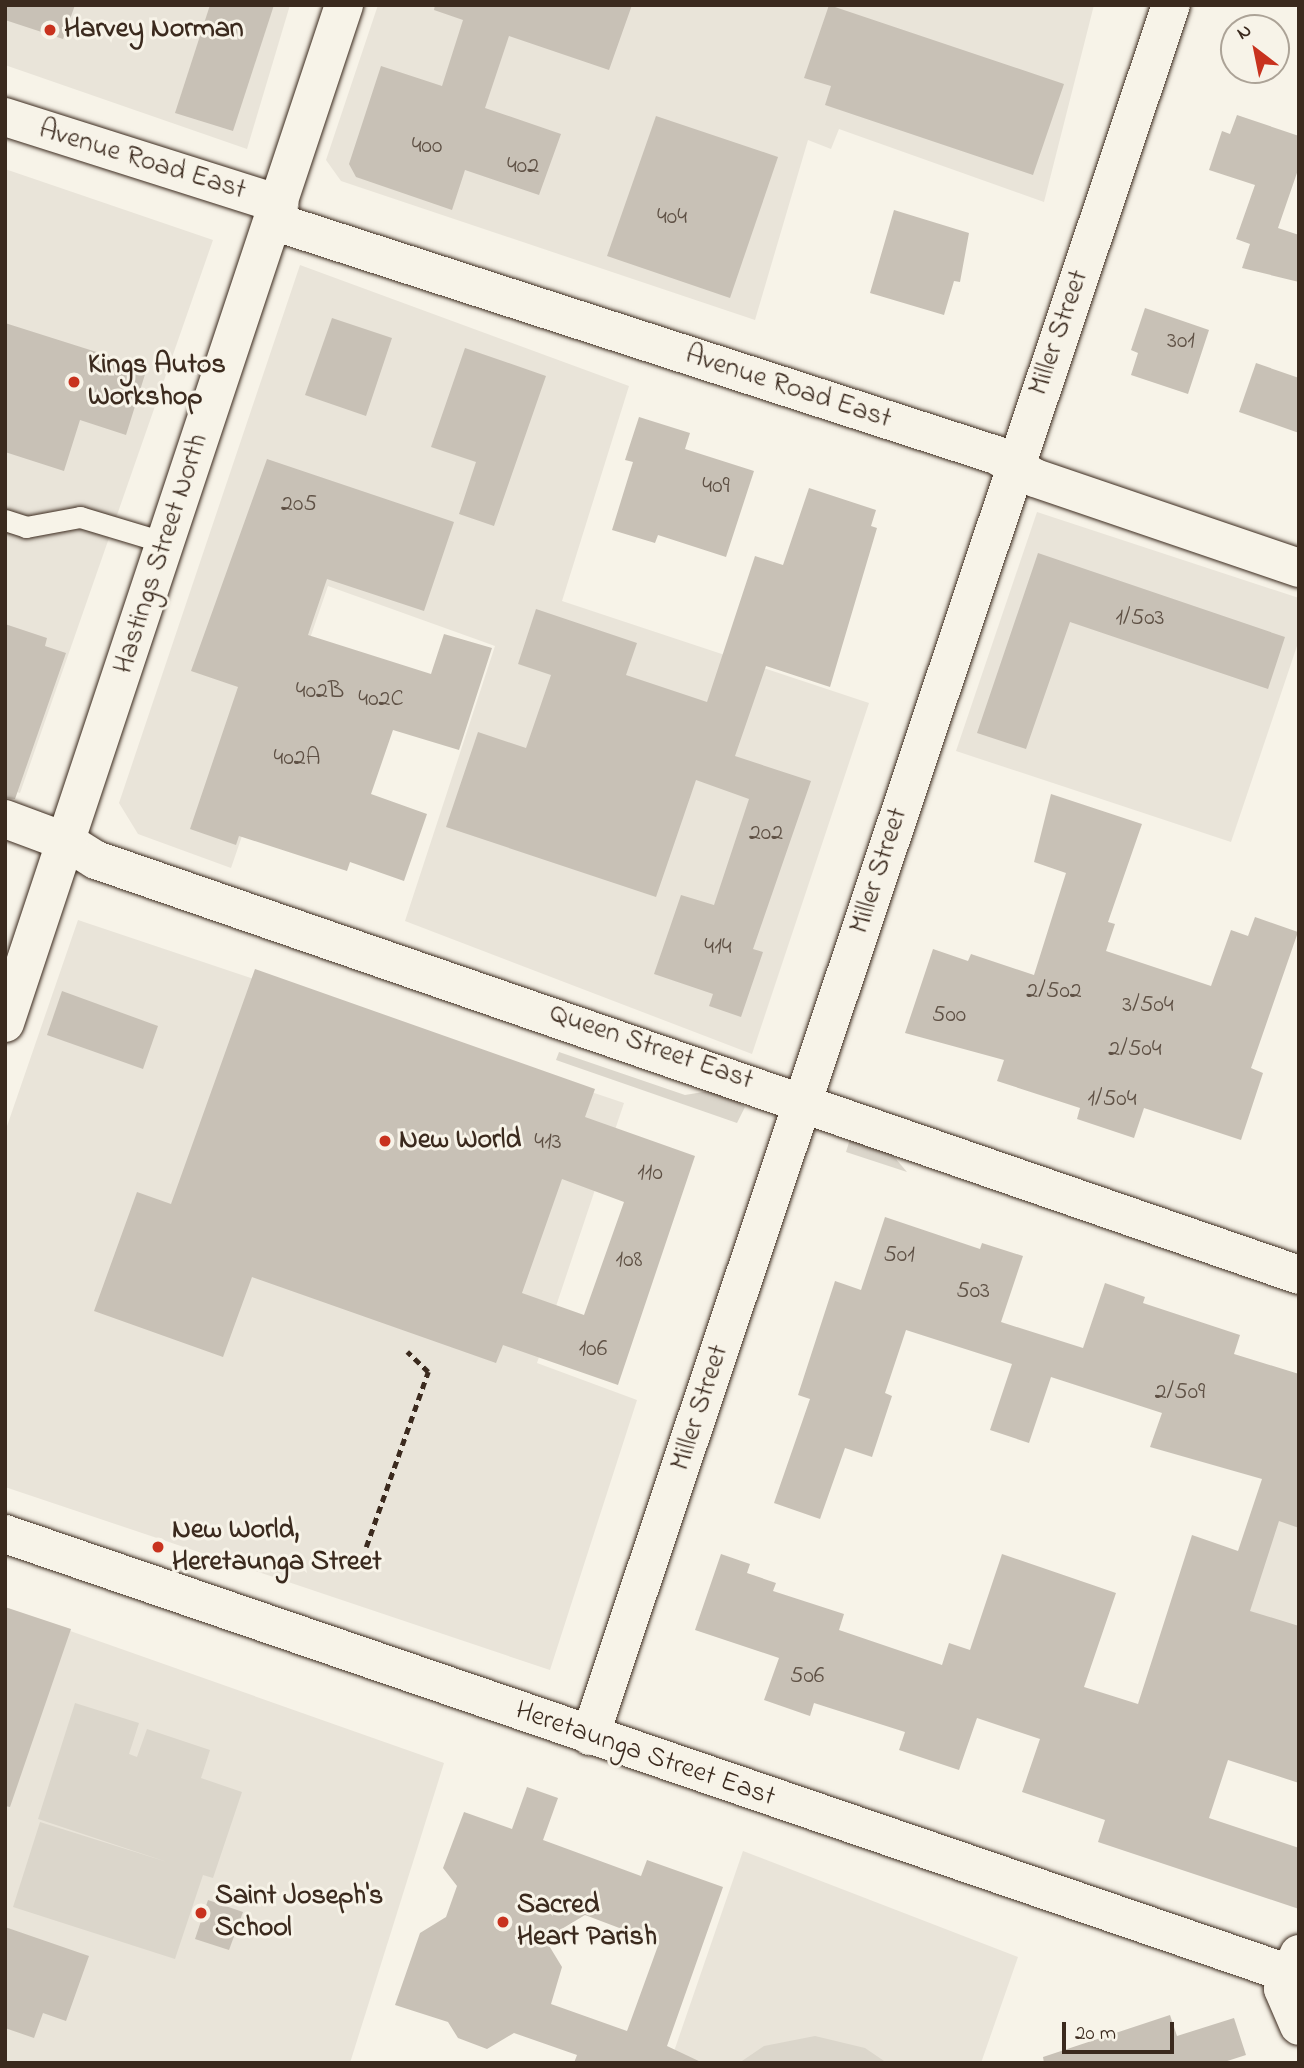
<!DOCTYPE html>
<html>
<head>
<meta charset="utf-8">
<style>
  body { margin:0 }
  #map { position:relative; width:1304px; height:2068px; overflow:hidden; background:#f7f3e8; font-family:"Indie Flower",sans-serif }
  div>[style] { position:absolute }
  .built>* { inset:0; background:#e9e4d9 }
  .green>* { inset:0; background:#dbd6cb }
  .building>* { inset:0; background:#c8c1b6 }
  .path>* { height:4.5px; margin-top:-2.25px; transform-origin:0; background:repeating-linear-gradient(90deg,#3b2a1e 0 7px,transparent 0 12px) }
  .roads { filter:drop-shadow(0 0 2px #3b2a1e) drop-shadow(0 0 2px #3b2a1e) }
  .service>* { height:21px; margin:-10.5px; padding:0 10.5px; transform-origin:10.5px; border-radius:10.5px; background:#f7f3e8 }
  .minor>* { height:38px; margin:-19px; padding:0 19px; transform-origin:19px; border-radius:19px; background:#f7f3e8 }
  .tertiary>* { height:38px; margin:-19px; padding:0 19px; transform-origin:19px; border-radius:19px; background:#f7f3e8 }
  .secondary>* { height:38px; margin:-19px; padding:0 19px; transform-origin:19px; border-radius:19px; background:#f7f3e8 }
  .dots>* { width:19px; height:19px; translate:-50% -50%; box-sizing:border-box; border:4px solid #f7f3e8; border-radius:50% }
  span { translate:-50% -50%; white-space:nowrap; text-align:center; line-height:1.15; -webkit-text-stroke:6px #f7f3e8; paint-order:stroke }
  .number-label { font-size:24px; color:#5e5044 }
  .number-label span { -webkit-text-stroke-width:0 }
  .poi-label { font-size:28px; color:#3b2a1e; font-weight:700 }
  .left { translate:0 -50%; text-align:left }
  .street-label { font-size:28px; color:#3b2a1e }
  .frame { position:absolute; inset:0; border:7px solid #3b2a1e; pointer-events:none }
  .north { position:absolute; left:1220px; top:14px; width:70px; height:70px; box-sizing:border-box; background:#f7f3e8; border:2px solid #aca397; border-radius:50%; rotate:328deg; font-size:19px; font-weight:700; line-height:28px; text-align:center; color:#3b2a1e }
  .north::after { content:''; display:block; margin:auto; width:24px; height:32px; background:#c8321e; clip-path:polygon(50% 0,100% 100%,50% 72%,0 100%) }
  .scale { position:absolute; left:1062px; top:2022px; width:112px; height:32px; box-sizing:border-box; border:4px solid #3b2a1e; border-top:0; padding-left:9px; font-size:21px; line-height:24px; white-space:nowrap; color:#3b2a1e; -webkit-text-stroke:5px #f7f3e8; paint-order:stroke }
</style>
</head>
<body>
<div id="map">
  <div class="built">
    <i style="clip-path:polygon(5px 5px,290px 5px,247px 149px,5px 65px)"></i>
    <i style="clip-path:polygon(378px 5px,1094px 5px,1044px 202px,839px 129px,831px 149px,808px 140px,755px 320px,341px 181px,326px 160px)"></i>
    <i style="clip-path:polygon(5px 169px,213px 240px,20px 793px,5px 788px)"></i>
    <i style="clip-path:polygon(300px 265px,629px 386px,562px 601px,869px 703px,752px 1054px,405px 921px,495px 646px,328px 586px,231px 868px,138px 834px,119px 803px)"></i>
    <i style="clip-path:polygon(1037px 512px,1299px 598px,1299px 640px,1231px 842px,956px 751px)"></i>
    <i style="clip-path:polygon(78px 920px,624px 1103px,537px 1363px,637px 1400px,550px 1670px,5px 1487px,5px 1132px)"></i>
    <i style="clip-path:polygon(1299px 1415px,1299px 1635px,1233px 1615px)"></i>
    <i style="clip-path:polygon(5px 1608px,444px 1763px,350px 2063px,5px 2063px)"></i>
    <i style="clip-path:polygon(743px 1851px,1018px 1957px,981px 2063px,670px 2063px)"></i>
  </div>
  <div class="green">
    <i style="clip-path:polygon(559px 1052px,685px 1095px,721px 1089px,745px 1107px,737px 1123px,556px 1060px)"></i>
    <i style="clip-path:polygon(850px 1139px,890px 1152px,907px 1172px,846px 1152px)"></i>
    <i style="clip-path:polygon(75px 1703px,139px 1723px,129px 1754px,137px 1757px,147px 1729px,210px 1750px,201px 1778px,242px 1792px,213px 1878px,203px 1875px,175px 1959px,13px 1907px,40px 1822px,167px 1862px,38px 1819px)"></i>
    <i style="clip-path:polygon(815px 2036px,865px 2048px,887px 2063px,739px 2063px,764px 2046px)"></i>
  </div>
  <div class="building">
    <i style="clip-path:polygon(5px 5px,75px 5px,63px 39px,5px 20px)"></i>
    <i style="clip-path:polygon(210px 5px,274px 5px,233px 131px,175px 113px)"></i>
    <i style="clip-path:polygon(435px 5px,632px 5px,609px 70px,509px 36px,485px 108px,561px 134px,539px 195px,465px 170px,452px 210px,356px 177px,349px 164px,381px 66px,442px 86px,463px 20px,434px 10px)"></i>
    <i style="clip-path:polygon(829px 5px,1064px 84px,1033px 175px,825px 105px,831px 86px,804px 78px)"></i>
    <i style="clip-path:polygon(1237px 115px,1299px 136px,1299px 167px,1278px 228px,1299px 235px,1299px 282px,1242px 268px,1250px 244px,1236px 239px,1255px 185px,1209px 170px,1222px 131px,1230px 134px)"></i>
    <i style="clip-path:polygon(656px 116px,778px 157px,730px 298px,607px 256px)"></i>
    <i style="clip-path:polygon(894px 210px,969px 233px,960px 282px,954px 281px,944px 315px,870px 293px)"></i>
    <i style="clip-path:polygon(1145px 308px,1209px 330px,1188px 394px,1131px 375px,1138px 353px,1131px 350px)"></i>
    <i style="clip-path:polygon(332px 318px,392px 338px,366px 416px,305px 395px)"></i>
    <i style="clip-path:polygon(5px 323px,147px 368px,126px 435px,80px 420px,64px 471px,5px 452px)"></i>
    <i style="clip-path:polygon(465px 348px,546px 376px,494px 526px,459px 514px,476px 462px,431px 447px)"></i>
    <i style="clip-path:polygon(1256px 363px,1299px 378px,1299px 433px,1239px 412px)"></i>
    <i style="clip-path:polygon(639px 417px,690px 433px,685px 449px,754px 471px,726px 557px,658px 535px,655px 543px,612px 530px,633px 462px,625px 460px)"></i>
    <i style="clip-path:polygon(267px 459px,454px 522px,424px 611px,327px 579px,308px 635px,431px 674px,444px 634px,492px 648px,459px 750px,393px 730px,371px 794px,427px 814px,404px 881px,350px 862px,347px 871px,239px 836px,236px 845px,190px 829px,238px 687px,191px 671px)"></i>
    <i style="clip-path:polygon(809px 488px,876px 510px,871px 526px,877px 528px,830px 687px,766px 666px,735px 756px,811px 781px,753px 949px,763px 952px,741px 1017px,709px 1006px,713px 994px,654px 974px,681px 895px,714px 905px,749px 799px,696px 780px,656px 897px,446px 827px,478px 732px,526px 748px,551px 675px,518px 664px,536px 609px,637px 643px,626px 675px,707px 702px,755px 556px,783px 565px)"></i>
    <i style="clip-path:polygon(1038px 553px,1285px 637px,1268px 689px,1070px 622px,1026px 749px,977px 733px)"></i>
    <i style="clip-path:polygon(5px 624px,47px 638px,45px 646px,66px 653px,15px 799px,5px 798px)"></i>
    <i style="clip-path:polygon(1051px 794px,1142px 824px,1108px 922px,1115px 924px,1106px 951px,1211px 986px,1231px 930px,1248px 936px,1255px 917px,1298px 932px,1251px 1068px,1263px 1073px,1241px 1140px,1144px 1108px,1134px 1138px,1077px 1119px,1080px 1108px,997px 1081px,1004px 1060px,905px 1033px,933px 949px,968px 961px,971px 954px,1034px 975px,1066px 873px,1034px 862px)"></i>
    <i style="clip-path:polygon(evenodd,255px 969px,595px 1089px,585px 1117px,695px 1156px,618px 1385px,503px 1345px,496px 1363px,252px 1277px,223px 1357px,94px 1311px,137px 1192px,171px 1204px,255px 969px,562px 1179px,624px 1202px,584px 1315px,522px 1293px,562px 1179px)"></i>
    <i style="clip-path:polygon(62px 991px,158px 1026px,143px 1069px,47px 1035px)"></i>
    <i style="clip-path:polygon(885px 1217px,980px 1249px,982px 1243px,1023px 1256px,1001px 1322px,1083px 1348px,1105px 1283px,1145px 1297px,1143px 1303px,1240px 1335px,1234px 1354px,1299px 1374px,1299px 1528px,1279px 1521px,1250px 1611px,1299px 1626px,1299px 1783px,1228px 1760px,1209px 1818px,1299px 1848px,1299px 1909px,1098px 1842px,1105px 1820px,1022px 1792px,1040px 1739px,977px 1718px,959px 1770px,899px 1750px,905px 1732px,814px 1703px,810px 1716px,764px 1700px,779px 1658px,695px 1630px,721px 1554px,750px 1564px,747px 1573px,776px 1583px,773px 1591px,844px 1614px,839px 1630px,942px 1665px,949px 1643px,970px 1650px,1002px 1554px,1116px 1593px,1084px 1687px,1138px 1704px,1192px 1535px,1238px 1551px,1262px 1479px,1150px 1447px,1162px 1413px,1051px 1377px,1029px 1443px,990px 1430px,1012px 1364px,906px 1330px,885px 1393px,892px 1396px,872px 1457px,845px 1448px,820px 1519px,774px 1503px,810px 1399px,798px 1395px,835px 1281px,861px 1290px)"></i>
    <i style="clip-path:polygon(5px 1607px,71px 1629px,10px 1807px,5px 1806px)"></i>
    <i style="clip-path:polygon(evenodd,527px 1787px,558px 1798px,543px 1840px,641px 1876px,647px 1860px,723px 1887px,667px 2046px,703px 2063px,574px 2063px,577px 2055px,514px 2033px,487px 2049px,458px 2038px,448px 2022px,395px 2005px,420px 1933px,446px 1917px,457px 1886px,443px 1868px,464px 1812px,512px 1829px,527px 1787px,585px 1915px,659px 1943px,627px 2031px,551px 2004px,562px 1967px,545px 1939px,585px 1915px)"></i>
    <i style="clip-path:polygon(208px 1900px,243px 1912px,229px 1950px,195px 1939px)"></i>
    <i style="clip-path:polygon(5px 1927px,89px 1956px,66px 2021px,43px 2013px,34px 2038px,5px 2028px)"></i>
    <i style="clip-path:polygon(1170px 2015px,1177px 2036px,1234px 2018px,1246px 2055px,1221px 2063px,1044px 2063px,1043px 2057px)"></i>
  </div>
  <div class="path">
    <i style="left:366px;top:1547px;width:186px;rotate:-70.5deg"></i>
    <i style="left:428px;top:1372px;width:29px;rotate:-136deg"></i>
  </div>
  <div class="roads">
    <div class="service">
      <i style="left:5px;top:520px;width:22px;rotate:18deg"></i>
      <i style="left:26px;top:527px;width:55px;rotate:-10.5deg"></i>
      <i style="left:80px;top:517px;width:90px;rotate:16.8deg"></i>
    </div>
    <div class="minor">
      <i style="left:5px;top:117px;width:288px;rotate:17.6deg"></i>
      <i style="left:273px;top:221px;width:760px;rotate:17.93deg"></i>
      <i style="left:996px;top:455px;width:45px;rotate:30.5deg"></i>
      <i style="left:1035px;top:478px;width:279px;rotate:18.8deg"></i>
      <i style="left:67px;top:842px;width:34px;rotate:32deg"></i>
      <i style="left:96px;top:860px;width:1273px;rotate:19.03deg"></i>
      <i style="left:590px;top:1736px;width:1826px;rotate:-71.45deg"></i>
    </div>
    <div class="tertiary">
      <i style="left:5px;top:819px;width:66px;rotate:20.4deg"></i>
    </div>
    <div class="secondary">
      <i style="left:5px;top:1023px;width:1073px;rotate:-71.58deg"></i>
      <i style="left:5px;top:1534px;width:1355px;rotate:18.9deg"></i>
      <i style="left:1299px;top:1954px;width:38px;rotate:115deg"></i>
      <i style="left:1283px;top:1989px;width:40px;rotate:66.6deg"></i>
    </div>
  </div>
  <div class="dots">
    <i style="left:50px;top:30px;background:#c8321e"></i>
    <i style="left:74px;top:382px;background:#c8321e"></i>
    <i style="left:385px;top:1141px;background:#c8321e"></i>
    <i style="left:158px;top:1547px;background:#c8321e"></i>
    <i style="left:201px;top:1913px;background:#c8321e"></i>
    <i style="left:503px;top:1922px;background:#c8321e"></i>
  </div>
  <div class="number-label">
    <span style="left:427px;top:147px">400</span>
    <span style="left:523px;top:167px">402</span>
    <span style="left:672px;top:218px">404</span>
    <span style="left:1181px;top:342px">301</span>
    <span style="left:716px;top:487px">409</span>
    <span style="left:299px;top:505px">205</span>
    <span style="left:1140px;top:619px">1/503</span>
    <span style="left:320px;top:692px">402B</span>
    <span style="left:381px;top:700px">402C</span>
    <span style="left:297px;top:759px">402A</span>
    <span style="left:766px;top:834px">202</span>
    <span style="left:718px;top:948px">414</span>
    <span style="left:1054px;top:992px">2/502</span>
    <span style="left:1148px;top:1006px">3/504</span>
    <span style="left:949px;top:1016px">500</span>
    <span style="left:1135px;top:1050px">2/504</span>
    <span style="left:1112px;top:1100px">1/504</span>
    <span style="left:548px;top:1143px">413</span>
    <span style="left:650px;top:1174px">110</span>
    <span style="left:899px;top:1256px">501</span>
    <span style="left:629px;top:1261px">108</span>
    <span style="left:973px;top:1292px">503</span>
    <span style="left:593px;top:1350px">106</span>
    <span style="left:1180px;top:1393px">2/509</span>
    <span style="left:807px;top:1677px">506</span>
  </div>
  <div class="poi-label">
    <span class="left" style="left:64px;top:30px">Harvey Norman</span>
    <span class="left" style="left:88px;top:382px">Kings Autos<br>Workshop</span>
    <span class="left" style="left:399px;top:1141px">New World</span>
    <span class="left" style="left:172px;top:1547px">New World,<br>Heretaunga Street</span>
    <span class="left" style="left:215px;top:1913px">Saint Joseph's<br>School</span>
    <span class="left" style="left:517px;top:1922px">Sacred<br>Heart Parish</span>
  </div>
  <div class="street-label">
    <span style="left:142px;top:161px;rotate:17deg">Avenue Road East</span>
    <span style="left:1060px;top:333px;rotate:-71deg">Miller Street</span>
    <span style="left:788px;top:388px;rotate:18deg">Avenue Road East</span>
    <span style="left:162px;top:554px;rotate:-72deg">Hastings Street North</span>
    <span style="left:880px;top:871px;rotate:-72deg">Miller Street</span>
    <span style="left:651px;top:1048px;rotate:19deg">Queen Street East</span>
    <span style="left:701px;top:1408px;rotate:-72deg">Miller Street</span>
    <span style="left:645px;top:1755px;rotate:19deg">Heretaunga Street East</span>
  </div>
  <div class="frame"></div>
  <div class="north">N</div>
  <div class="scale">20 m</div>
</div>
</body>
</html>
